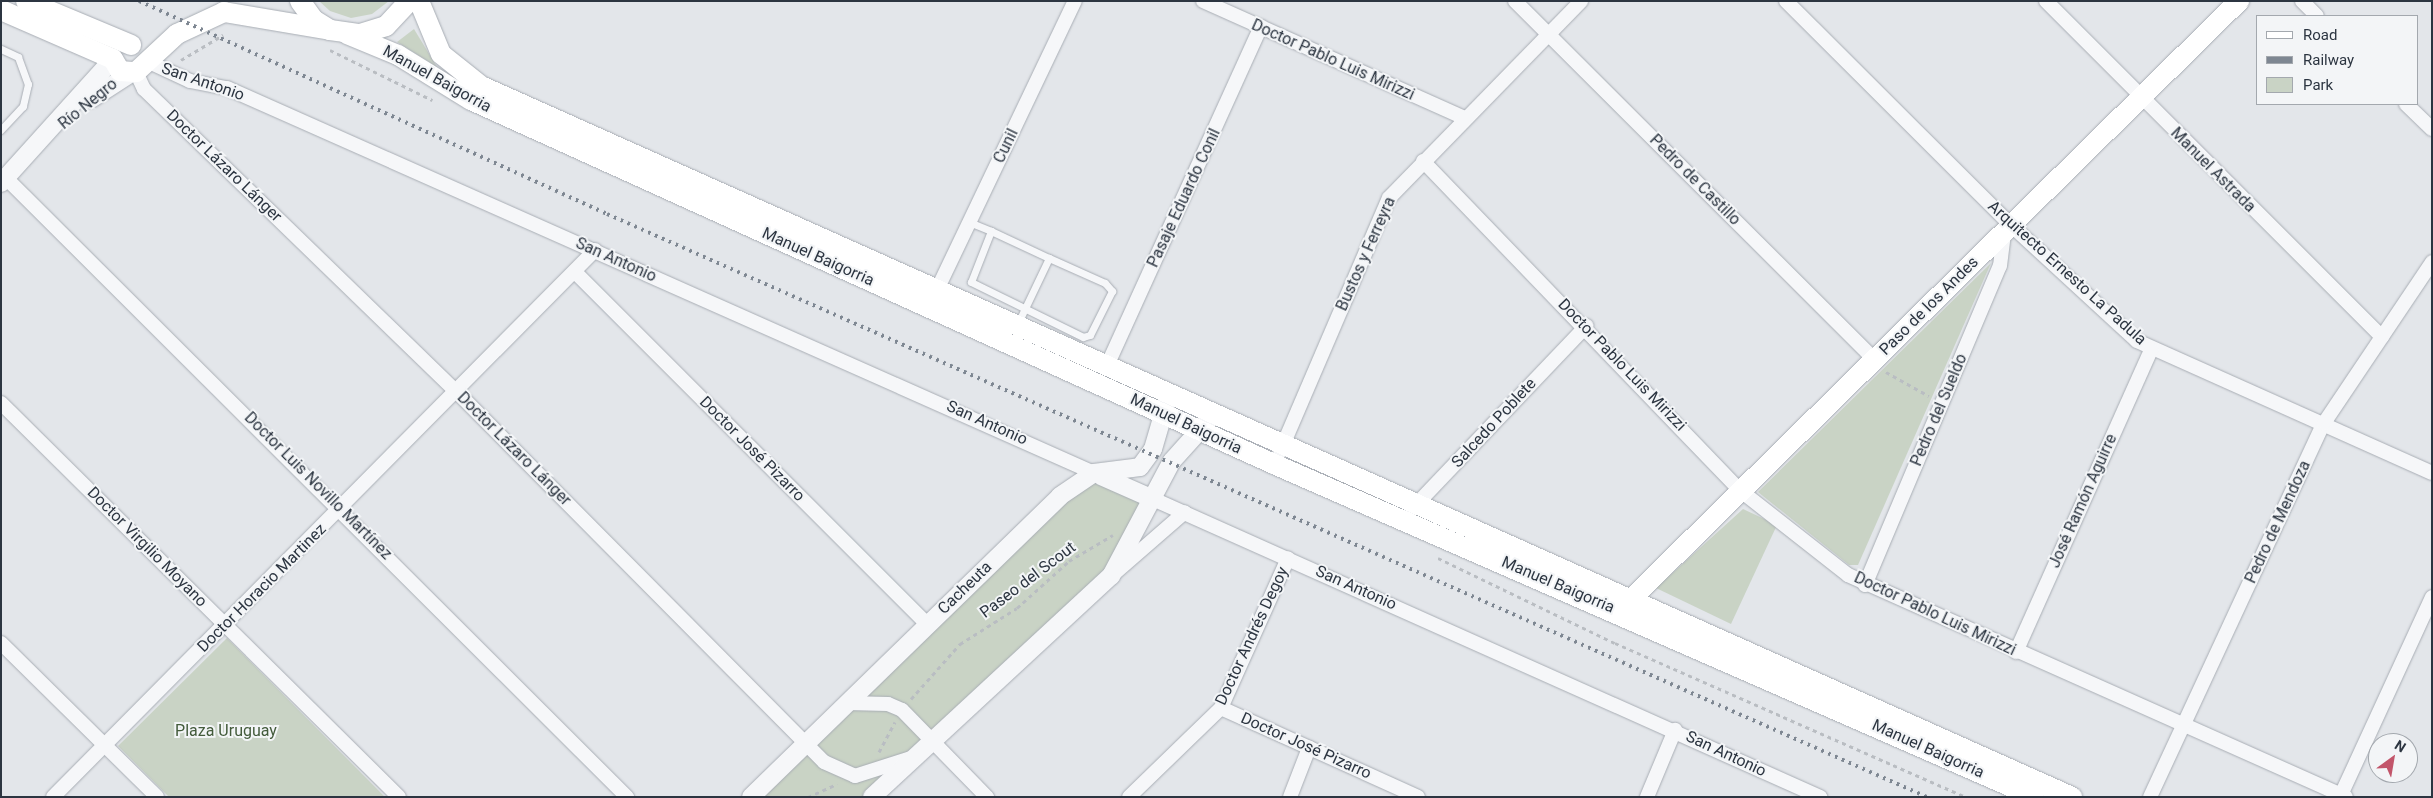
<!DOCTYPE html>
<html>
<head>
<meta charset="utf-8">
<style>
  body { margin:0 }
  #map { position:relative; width:2433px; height:798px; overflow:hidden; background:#e3e6ea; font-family:Roboto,sans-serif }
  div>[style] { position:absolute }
  .green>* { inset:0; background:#c9d3c5 }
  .path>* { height:3px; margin-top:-1.5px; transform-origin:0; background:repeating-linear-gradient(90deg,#b9bdc2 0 4px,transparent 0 8px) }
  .roads { filter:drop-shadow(0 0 1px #a8adb4) drop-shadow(0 0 1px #a8adb4) }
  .service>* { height:7px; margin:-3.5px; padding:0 3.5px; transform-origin:3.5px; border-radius:3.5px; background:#f6f7f9 }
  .minor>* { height:14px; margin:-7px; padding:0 7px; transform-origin:7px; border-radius:7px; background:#f6f7f9 }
  .tertiary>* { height:18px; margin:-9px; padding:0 9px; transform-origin:9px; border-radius:9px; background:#f6f7f9 }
  .secondary>* { height:20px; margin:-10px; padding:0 10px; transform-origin:10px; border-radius:10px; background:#fff }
  .rail>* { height:4px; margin-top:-2px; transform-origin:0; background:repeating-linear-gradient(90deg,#7e8792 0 2.5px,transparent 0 7.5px) }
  span { translate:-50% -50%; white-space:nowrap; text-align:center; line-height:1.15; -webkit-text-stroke:4px #f3f5f7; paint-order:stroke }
  .street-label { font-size:16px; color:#2c3541 }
  .park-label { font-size:16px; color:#435b3b }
  .frame { position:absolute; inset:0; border:2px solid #2c3541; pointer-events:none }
  .legend { position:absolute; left:2256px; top:15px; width:162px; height:90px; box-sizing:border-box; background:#f3f5f7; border:1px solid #a3a8ae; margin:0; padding:6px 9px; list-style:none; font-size:15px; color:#2c3541 }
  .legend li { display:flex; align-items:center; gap:10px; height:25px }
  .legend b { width:25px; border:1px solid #a3a8ae }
  .north { position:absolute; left:2368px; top:733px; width:50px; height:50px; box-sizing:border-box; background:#f3f5f7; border:1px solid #a3a8ae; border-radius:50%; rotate:32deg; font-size:14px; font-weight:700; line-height:20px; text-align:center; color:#2c3541 }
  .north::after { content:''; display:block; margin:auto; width:18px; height:22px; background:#c2556a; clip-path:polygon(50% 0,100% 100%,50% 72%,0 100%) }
</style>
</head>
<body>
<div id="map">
  <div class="green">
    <i style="clip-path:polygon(319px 1px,389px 1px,372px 14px,351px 18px,330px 11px)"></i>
    <i style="clip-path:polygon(414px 29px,437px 67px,397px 42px)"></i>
    <i style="clip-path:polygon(1991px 263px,1858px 565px,1849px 565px,1758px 492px)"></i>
    <i style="clip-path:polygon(1094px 473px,1153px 499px,1121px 560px,872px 797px,751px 797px)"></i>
    <i style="clip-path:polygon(1743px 509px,1777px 525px,1731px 624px,1656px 588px)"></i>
    <i style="clip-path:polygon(227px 638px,385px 797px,169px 797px,118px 746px)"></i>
  </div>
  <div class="path">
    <i style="left:330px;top:50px;width:114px;rotate:26.1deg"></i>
    <i style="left:181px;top:60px;width:49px;rotate:-30.8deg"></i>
    <i style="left:1886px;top:372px;width:49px;rotate:29.2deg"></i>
    <i style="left:1438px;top:558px;width:196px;rotate:25.7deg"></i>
    <i style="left:1615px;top:643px;width:383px;rotate:23.7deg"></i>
    <i style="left:911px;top:699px;width:74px;rotate:-48.3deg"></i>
    <i style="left:960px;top:644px;width:67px;rotate:-32.3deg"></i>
    <i style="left:1017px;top:608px;width:70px;rotate:-42.1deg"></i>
    <i style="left:1069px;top:561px;width:51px;rotate:-30.6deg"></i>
    <i style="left:879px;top:752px;width:34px;rotate:-62deg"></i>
    <i style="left:808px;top:797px;width:32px;rotate:-24deg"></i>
  </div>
  <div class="roads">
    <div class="service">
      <i style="left:1px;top:49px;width:19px;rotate:25deg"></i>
      <i style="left:18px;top:57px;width:29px;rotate:70deg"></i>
      <i style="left:28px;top:84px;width:23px;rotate:103deg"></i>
      <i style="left:23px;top:106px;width:33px;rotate:133deg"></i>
      <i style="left:969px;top:222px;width:24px;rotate:22deg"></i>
      <i style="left:991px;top:231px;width:64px;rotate:25deg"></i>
      <i style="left:1049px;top:258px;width:61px;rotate:24.1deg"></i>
      <i style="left:1105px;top:283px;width:11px;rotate:49deg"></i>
      <i style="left:1112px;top:291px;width:49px;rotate:116.6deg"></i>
      <i style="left:1090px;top:335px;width:7px;rotate:164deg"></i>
      <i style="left:1083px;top:337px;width:125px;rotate:-153.8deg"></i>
      <i style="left:971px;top:282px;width:55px;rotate:-68.6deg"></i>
      <i style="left:1018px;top:323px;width:72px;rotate:-64.5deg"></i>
    </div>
    <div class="minor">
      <i style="left:1203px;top:1px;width:286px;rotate:24.1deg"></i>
      <i style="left:1515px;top:1px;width:508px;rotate:44.92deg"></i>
      <i style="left:1786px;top:1px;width:317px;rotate:44.9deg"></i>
      <i style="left:2011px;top:225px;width:171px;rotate:42.6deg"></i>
      <i style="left:2137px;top:341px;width:323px;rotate:24.1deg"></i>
      <i style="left:2046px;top:1px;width:475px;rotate:45deg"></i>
      <i style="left:2302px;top:1px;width:21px;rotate:45deg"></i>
      <i style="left:149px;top:62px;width:45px;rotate:24.9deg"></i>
      <i style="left:190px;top:81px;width:38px;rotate:11deg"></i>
      <i style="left:227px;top:88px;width:949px;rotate:23.94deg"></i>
      <i style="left:136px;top:72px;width:19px;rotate:65deg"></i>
      <i style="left:144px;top:89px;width:436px;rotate:44.1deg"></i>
      <i style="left:457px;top:392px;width:521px;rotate:45.23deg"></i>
      <i style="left:824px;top:762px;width:34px;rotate:24deg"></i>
      <i style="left:855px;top:776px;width:59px;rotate:-17.8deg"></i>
      <i style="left:2406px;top:104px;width:36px;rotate:44deg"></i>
      <i style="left:1423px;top:161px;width:458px;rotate:46.1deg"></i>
      <i style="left:1741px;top:491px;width:136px;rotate:38.1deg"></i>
      <i style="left:1848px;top:575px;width:545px;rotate:24.03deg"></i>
      <i style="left:6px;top:178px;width:877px;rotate:44.91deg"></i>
      <i style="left:576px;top:273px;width:496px;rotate:45deg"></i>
      <i style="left:937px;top:290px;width:320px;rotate:-64.5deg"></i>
      <i style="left:1106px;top:368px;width:375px;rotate:-65.6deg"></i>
      <i style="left:1px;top:403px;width:560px;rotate:44.71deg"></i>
      <i style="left:1280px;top:452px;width:276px;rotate:-66.8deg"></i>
      <i style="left:1389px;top:198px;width:275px;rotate:-45.7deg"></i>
      <i style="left:1153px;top:499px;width:731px;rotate:24.07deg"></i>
      <i style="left:1412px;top:509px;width:253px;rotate:-46.4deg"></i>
      <i style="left:1116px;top:572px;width:91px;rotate:-41deg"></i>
      <i style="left:1865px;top:585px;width:346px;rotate:-67.1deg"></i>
      <i style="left:2000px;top:266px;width:34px;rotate:-83deg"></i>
      <i style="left:1px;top:643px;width:219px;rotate:44.6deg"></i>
      <i style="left:2016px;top:652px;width:331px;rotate:-65.9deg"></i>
      <i style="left:847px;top:703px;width:41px;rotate:1.4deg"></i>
      <i style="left:888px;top:704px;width:15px;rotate:23deg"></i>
      <i style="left:902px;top:710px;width:122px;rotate:45.7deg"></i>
      <i style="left:1221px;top:708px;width:216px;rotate:24.3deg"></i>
      <i style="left:2341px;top:795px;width:218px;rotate:-65.3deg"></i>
      <i style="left:53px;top:797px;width:770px;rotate:-45.26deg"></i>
      <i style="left:1129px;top:797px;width:128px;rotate:-44.1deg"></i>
      <i style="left:1221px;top:708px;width:164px;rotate:-65.9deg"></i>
      <i style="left:1290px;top:797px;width:53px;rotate:-68.8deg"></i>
      <i style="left:1647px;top:797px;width:73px;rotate:-67.3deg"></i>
      <i style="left:2150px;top:797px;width:412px;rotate:-65.1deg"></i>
      <i style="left:2324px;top:423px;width:194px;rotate:-56.1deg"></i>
    </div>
    <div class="tertiary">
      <i style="left:91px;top:99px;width:48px;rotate:-33deg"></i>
      <i style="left:1px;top:183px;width:167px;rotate:-47.9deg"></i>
      <i style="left:1101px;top:476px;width:57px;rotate:23.9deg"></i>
      <i style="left:751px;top:797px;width:431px;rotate:-44.2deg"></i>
      <i style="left:1060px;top:496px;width:41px;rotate:-34.1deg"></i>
      <i style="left:1094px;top:473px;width:46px;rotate:-7.4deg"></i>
      <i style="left:1140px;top:467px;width:22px;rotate:-54deg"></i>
      <i style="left:1153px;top:449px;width:50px;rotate:-73.7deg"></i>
      <i style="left:872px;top:797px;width:326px;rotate:-42.8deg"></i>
      <i style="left:1111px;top:576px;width:130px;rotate:-62.1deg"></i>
      <i style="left:1172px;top:461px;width:54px;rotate:-48deg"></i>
    </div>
    <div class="secondary">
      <i style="left:26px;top:1px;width:114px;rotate:22.7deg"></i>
      <i style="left:300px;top:1px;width:24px;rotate:54deg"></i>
      <i style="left:314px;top:20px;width:19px;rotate:32deg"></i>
      <i style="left:330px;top:30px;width:30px;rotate:8deg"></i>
      <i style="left:360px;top:34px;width:27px;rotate:-17deg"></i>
      <i style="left:386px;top:26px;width:34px;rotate:-47deg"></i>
      <i style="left:419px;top:1px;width:57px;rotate:67.5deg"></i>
      <i style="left:441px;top:54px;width:51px;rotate:38.7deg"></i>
      <i style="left:481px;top:86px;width:1743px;rotate:24.08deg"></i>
      <i style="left:1px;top:10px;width:122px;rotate:23.6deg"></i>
      <i style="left:347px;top:34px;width:55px;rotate:22.4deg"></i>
      <i style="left:398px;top:55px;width:86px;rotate:31.7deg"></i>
      <i style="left:471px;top:100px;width:884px;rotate:24.39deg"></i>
      <i style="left:1276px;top:465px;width:828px;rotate:23.63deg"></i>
      <i style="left:113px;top:59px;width:14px;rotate:60deg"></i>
      <i style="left:120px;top:71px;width:16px;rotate:4deg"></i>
      <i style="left:136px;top:72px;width:56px;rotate:-42.8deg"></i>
      <i style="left:177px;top:34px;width:52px;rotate:-25.1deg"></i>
      <i style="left:224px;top:12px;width:108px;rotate:9.6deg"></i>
      <i style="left:1622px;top:608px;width:866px;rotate:-44.53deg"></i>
    </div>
  </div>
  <div class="rail">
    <i style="left:139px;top:1px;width:514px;rotate:24.47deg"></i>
    <i style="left:607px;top:214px;width:1443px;rotate:23.83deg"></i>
  </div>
  <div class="street-label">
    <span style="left:1333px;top:60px;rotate:24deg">Doctor Pablo Luis Mirizzi</span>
    <span style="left:437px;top:79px;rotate:29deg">Manuel Baigorria</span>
    <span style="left:203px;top:82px;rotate:19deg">San Antonio</span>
    <span style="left:88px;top:104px;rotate:-39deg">Río Negro</span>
    <span style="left:1006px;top:146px;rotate:-64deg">Cunil</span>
    <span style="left:224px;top:166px;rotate:44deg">Doctor Lázaro Lánger</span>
    <span style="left:2213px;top:170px;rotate:45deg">Manuel Astrada</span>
    <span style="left:1695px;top:180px;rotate:45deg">Pedro de Castillo</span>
    <span style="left:1184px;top:198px;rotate:-65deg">Pasaje Eduardo Conil</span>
    <span style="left:1366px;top:254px;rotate:-66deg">Bustos y Ferreyra</span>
    <span style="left:818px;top:257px;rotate:24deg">Manuel Baigorria</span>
    <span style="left:616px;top:260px;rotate:24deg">San Antonio</span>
    <span style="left:2067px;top:273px;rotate:42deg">Arquitecto Ernesto La Padula</span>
    <span style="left:1929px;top:306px;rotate:-45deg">Paso de los Andes</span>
    <span style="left:1622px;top:365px;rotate:46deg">Doctor Pablo Luis Mirizzi</span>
    <span style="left:1939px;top:410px;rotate:-67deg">Pedro del Sueldo</span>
    <span style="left:987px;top:423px;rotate:24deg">San Antonio</span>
    <span style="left:1494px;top:423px;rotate:-47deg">Salcedo Poblete</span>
    <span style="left:1186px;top:424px;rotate:25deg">Manuel Baigorria</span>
    <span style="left:514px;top:449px;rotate:45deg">Doctor Lázaro Lánger</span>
    <span style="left:752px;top:449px;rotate:45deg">Doctor José Pizarro</span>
    <span style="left:318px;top:486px;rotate:45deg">Doctor Luis Novillo Martínez</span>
    <span style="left:2083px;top:501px;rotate:-66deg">José Ramón Aguirre</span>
    <span style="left:2278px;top:522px;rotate:-65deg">Pedro de Mendoza</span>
    <span style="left:147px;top:547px;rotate:45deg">Doctor Virgilio Moyano</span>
    <span style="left:1028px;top:580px;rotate:-37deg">Paseo del Scout</span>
    <span style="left:1558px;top:585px;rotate:23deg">Manuel Baigorria</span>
    <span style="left:262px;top:588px;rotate:-45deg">Doctor Horacio Martinez</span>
    <span style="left:965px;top:588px;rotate:-44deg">Cacheuta</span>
    <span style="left:1356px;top:588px;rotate:24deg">San Antonio</span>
    <span style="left:1935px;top:614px;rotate:25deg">Doctor Pablo Luis Mirizzi</span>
    <span style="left:1252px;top:636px;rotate:-65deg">Doctor Andrés Degoy</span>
    <span style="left:1306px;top:746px;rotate:24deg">Doctor José Pizarro</span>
    <span style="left:1928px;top:749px;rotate:24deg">Manuel Baigorria</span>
    <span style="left:1726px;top:754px;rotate:25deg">San Antonio</span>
  </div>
  <div class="park-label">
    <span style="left:226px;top:731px">Plaza Uruguay</span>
  </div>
  <div class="frame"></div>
  <ul class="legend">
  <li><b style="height:6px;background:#fff"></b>Road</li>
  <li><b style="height:6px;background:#7e8792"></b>Railway</li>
  <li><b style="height:14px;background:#c9d3c5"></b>Park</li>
  </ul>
  <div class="north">N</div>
</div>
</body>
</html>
